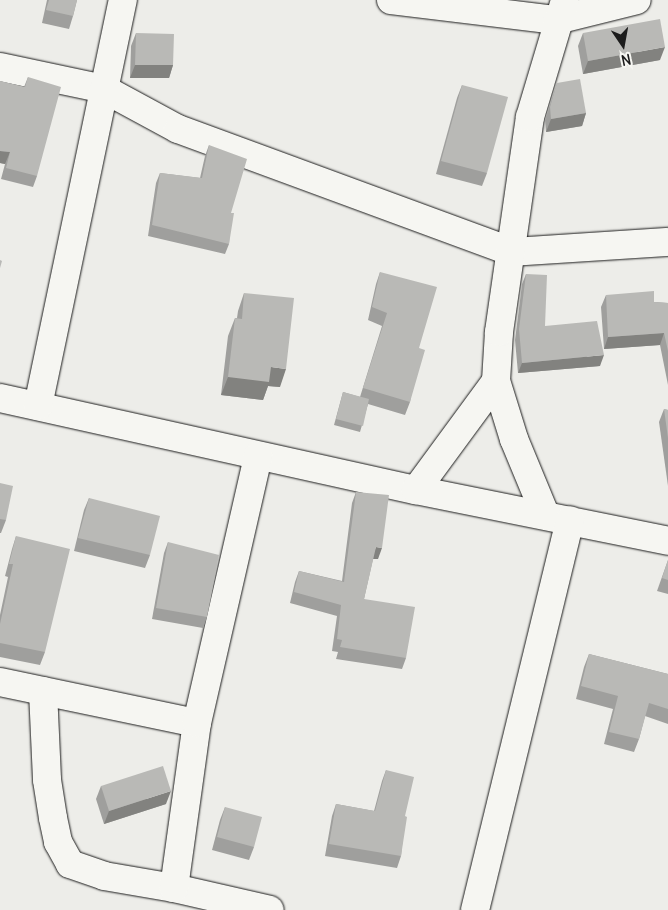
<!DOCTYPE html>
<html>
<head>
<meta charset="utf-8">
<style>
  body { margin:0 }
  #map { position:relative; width:668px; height:910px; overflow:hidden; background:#edede9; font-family:Delius,sans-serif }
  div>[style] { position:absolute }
  .roads { filter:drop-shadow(0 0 1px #1c1c1c) drop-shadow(0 0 1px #1c1c1c) }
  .minor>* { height:28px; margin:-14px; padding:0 14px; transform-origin:14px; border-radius:14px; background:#f6f6f2 }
  .wall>* { inset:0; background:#9f9f9d }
  .shaded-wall>* { inset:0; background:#82827f }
  .building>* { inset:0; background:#b9b9b6 }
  span { translate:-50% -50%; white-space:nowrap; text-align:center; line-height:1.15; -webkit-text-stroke:5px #f6f6f2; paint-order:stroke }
  .north { position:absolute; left:598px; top:20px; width:50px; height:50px; -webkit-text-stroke:4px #f6f6f2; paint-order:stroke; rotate:168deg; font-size:14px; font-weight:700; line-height:20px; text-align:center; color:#1c1c1c }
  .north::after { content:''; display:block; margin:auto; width:18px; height:22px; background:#1c1c1c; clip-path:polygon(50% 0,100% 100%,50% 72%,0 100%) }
</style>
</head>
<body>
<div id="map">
  <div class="roads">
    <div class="minor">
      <i style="left:391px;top:0;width:167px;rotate:6.9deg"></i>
      <i style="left:557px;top:20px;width:82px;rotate:-14deg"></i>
      <i style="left:0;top:67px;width:106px;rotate:11.9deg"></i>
      <i style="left:104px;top:89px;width:84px;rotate:28.4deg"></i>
      <i style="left:178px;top:129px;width:356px;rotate:20.2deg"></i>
      <i style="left:512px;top:252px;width:156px;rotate:-3.7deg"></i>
      <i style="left:0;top:398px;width:426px;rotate:12.5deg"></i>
      <i style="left:416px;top:490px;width:257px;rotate:11.4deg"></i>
      <i style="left:38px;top:406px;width:415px;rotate:-78.2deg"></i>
      <i style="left:416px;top:490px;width:135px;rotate:-53.7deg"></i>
      <i style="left:545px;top:514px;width:81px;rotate:-112.5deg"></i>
      <i style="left:514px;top:439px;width:61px;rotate:-107.2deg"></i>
      <i style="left:496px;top:381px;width:49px;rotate:-86.5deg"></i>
      <i style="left:499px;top:332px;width:217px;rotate:-81.8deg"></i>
      <i style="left:530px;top:117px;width:122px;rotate:-73.3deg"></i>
      <i style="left:0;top:682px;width:201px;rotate:11.8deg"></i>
      <i style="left:43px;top:691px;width:89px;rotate:87.4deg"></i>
      <i style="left:47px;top:780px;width:38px;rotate:81deg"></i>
      <i style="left:53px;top:818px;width:25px;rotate:78deg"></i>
      <i style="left:58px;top:842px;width:25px;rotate:61deg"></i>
      <i style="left:70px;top:864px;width:36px;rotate:19deg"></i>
      <i style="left:104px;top:876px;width:71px;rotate:9.7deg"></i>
      <i style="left:174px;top:888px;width:98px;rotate:12.9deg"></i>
      <i style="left:174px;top:888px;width:167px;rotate:-82.1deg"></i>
      <i style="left:197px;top:723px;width:274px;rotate:-77.1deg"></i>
      <i style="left:475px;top:910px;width:401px;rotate:-76.3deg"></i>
    </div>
  </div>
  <div class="wall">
    <i style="clip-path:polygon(47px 0,77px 0,73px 16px,69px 29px,42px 23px)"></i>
    <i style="clip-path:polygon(136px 33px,173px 65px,169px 78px,130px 78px,131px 46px)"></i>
    <i style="clip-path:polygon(583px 33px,660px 60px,583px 74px,578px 46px)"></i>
    <i style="clip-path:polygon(28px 77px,37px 176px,33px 187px,1px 179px,5px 164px,0 163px,0 81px,24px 87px)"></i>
    <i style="clip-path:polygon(557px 83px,586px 113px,582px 126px,546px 132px,545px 120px)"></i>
    <i style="clip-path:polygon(462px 85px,487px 173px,482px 186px,436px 174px,457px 98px)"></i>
    <i style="clip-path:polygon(209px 145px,231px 213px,229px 244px,225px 254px,148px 236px,156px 183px,160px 173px,200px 178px,205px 156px)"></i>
    <i style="clip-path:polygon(380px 272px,419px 348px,410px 402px,405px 415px,368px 404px,360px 432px,334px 425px,343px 392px,360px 397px,382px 326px,368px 320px,376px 284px)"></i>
    <i style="clip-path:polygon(526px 274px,545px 326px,600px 366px,518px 373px,515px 340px,522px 284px)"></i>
    <i style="clip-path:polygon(244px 293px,280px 387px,268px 386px,263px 400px,221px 395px,228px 336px,235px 318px,237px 318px,238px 311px)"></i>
    <i style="clip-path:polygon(606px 295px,654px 302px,668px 303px,668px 385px,660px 345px,604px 349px,601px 307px)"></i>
    <i style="clip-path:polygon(664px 409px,668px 410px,668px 486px,659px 422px)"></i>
    <i style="clip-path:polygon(0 483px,6px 520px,1px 533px,0 533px)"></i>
    <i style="clip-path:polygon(356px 492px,378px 559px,373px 559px,364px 599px,406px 658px,402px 669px,336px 659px,338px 652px,332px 651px,337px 616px,290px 603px,295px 582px,299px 571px,342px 581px,352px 503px)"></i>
    <i style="clip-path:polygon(89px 498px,150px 555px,145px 568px,74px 551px,84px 510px)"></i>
    <i style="clip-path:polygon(16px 536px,45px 652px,40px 665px,0 657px,0 615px,8px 577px,5px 576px,12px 549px)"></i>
    <i style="clip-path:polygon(168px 542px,207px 617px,203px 628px,152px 619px,164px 553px)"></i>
    <i style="clip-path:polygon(668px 560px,668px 594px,657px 591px)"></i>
    <i style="clip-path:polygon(589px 654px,668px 674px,668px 724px,645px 716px,639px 739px,634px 752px,604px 744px,613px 709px,576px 699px,584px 667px)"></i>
    <i style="clip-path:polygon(386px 770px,405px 816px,401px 856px,397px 868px,325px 856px,332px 816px,336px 804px,374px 811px,382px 781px)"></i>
    <i style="clip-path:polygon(101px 786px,166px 804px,104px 824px,96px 799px)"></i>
    <i style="clip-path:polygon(225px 807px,254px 847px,249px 860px,212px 850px,220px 820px)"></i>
  </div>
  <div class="shaded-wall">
    <i style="clip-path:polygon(665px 47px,660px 60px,583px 74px,588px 61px)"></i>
    <i style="clip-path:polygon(135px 65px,173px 65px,169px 78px,130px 78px)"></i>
    <i style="clip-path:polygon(586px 113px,582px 126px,546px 132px,551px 119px)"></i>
    <i style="clip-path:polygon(0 151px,10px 152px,5px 164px,0 163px)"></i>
    <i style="clip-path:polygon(664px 333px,660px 345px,604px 349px,608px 337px)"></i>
    <i style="clip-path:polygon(604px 355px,600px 366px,518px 373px,522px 363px)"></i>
    <i style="clip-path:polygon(271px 367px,286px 369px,280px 387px,268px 386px,263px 400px,221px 395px,228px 377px)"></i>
    <i style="clip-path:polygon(376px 547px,382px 548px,378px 559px,371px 559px)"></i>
    <i style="clip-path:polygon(171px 791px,166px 804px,104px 824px,109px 811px)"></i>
  </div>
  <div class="building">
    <i style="clip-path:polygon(49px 0,77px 0,73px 16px,46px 10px)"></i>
    <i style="clip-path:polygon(660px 19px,665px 47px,588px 61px,583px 33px)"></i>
    <i style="clip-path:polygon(136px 33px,174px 34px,173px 65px,135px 65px)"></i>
    <i style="clip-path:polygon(28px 77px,61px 87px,37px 176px,6px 168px,10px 152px,0 151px,0 81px,25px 87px)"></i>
    <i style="clip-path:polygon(580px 79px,586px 113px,551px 119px,550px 107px,557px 83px)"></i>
    <i style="clip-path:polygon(462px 85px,508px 97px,487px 173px,441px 161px)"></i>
    <i style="clip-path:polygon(209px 145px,247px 159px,231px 213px,234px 213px,229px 244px,152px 225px,160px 173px,202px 178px)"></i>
    <i style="clip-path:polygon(0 260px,2px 261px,0 268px)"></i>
    <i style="clip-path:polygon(380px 272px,437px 287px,419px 348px,425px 350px,410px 402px,363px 388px,387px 313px,372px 307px)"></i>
    <i style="clip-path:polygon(526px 274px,547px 275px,545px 326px,597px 321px,604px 355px,522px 363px,519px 329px)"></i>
    <i style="clip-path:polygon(654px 291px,654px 302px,668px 303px,668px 351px,664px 333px,608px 337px,606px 295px)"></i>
    <i style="clip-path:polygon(244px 293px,294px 298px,286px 369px,271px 367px,269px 382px,228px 377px,235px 318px,242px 319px)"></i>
    <i style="clip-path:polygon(343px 392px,369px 399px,363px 426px,336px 419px)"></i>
    <i style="clip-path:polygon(664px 409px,668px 410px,668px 438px)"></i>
    <i style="clip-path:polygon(0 483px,13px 486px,6px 520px,0 519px)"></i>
    <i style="clip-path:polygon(356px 492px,389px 495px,382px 548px,376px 547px,364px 599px,415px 607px,406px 658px,340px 647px,342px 640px,337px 639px,341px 605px,294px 592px,299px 571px,344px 582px)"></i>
    <i style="clip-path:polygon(89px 498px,160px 516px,150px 555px,78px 538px)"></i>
    <i style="clip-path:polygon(16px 536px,70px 549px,45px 652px,0 643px,0 624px,13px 564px,9px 564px)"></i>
    <i style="clip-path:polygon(168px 542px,219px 555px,207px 617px,156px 608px)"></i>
    <i style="clip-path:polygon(668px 560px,668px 580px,662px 578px)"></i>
    <i style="clip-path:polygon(589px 654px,668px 674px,668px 709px,649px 703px,639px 739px,609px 732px,618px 696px,581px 686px)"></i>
    <i style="clip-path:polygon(163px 766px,171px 791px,109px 811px,101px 786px)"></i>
    <i style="clip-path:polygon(386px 770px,414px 777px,405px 816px,407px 817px,401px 856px,329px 844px,336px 804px,375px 811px)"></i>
    <i style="clip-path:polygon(225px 807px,262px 817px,254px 847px,217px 837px)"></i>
  </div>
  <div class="north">N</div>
</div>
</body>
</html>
